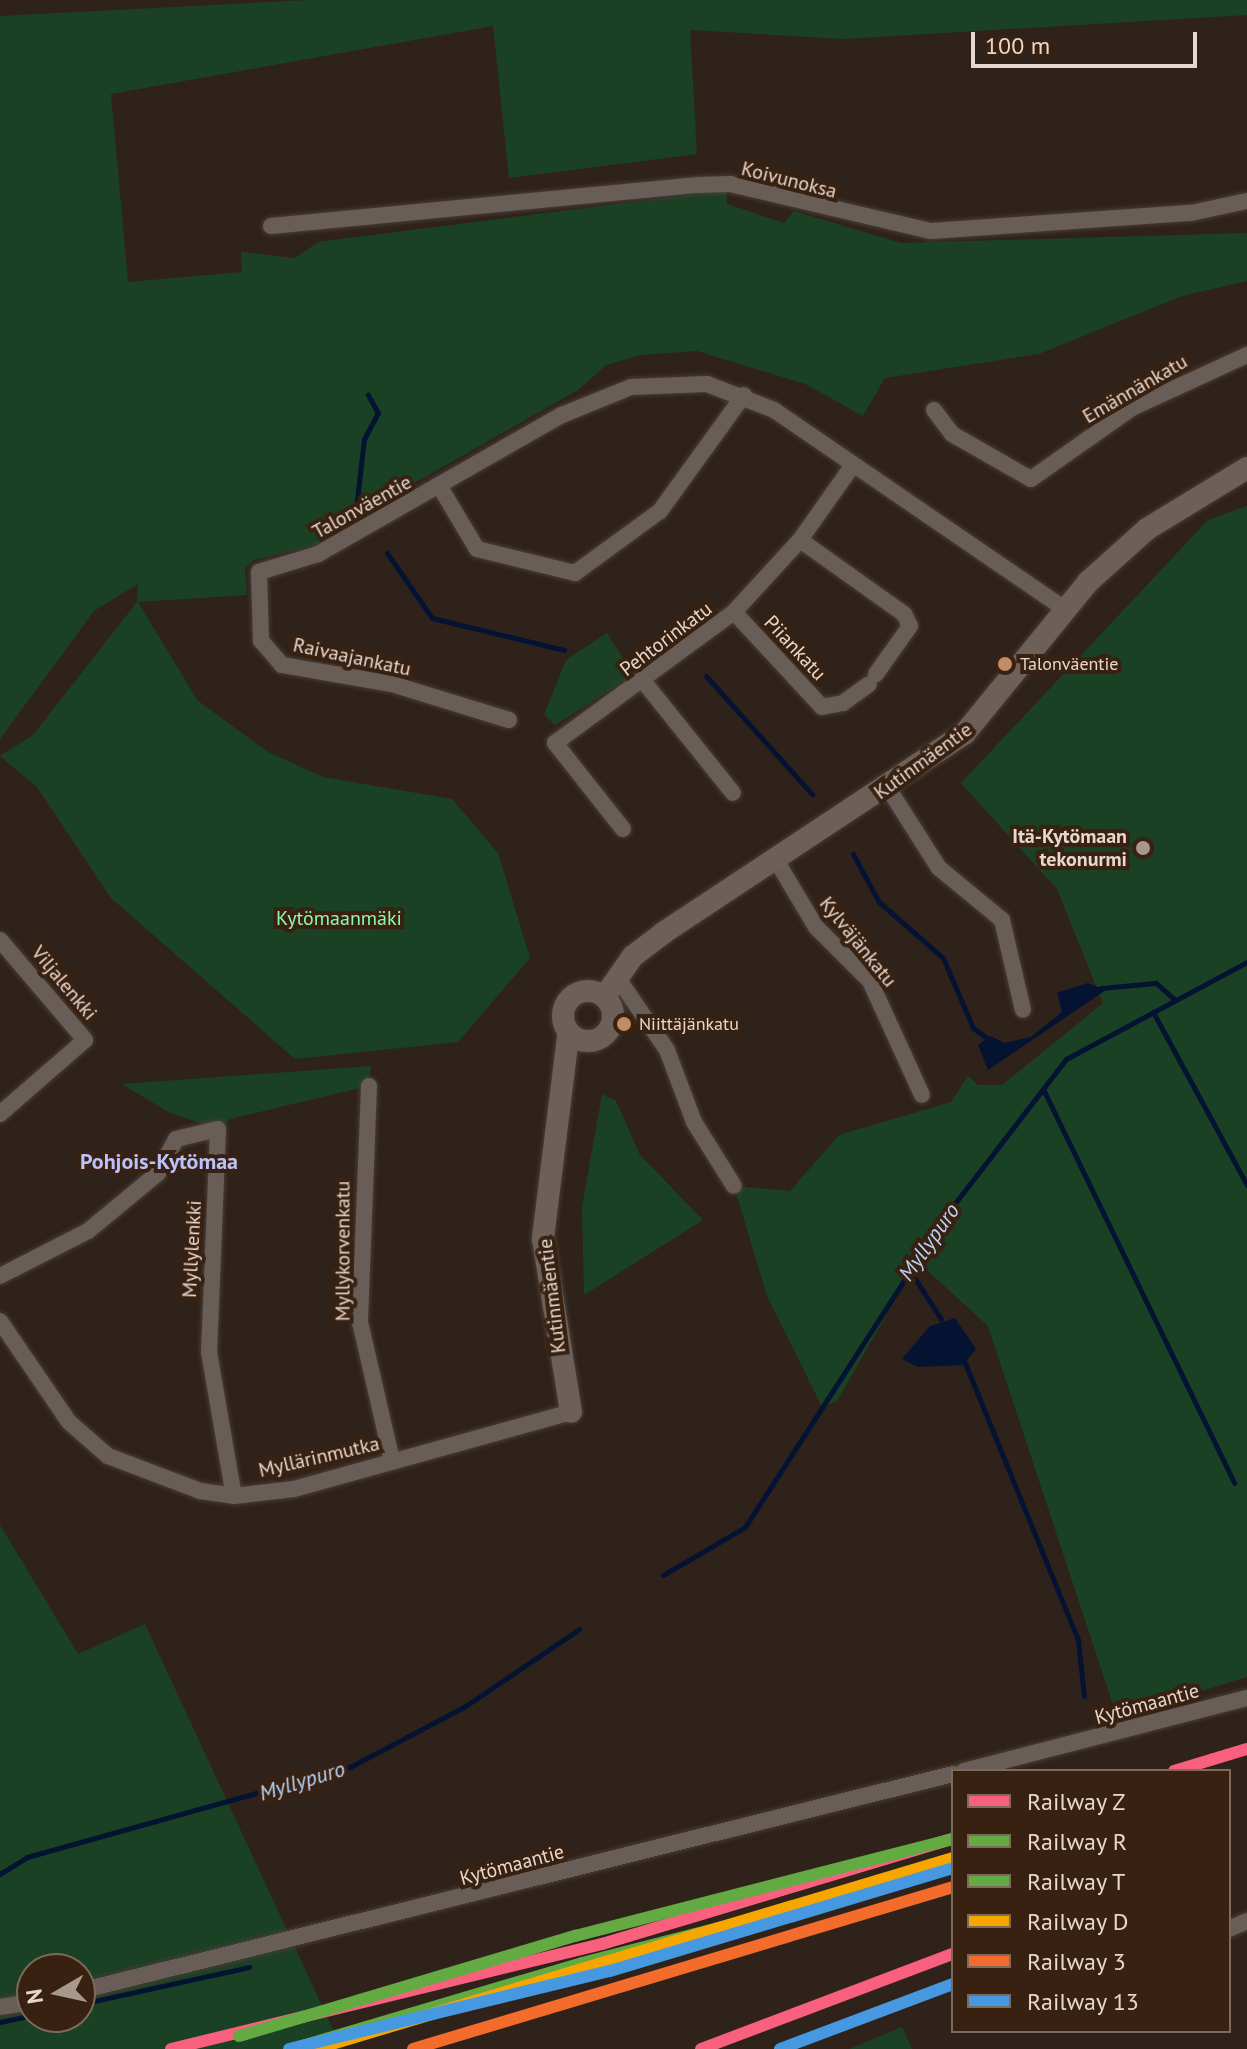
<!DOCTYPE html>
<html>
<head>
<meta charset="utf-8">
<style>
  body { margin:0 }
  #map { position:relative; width:1247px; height:2049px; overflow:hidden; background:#2f221a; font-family:"PT Sans",sans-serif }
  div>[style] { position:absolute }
  .green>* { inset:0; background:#1b4125 }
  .water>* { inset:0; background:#041331 }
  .stream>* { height:5px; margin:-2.5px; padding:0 2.5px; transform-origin:2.5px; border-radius:2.5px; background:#041331 }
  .roads { filter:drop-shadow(0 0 2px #483d37) drop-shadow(0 0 2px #483d37) }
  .street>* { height:16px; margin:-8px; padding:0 8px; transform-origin:8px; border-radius:8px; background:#685e57 }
  .secondary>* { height:22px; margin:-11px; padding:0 11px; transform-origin:11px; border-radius:11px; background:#6d6059 }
  .secondary>.ring { margin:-11px; padding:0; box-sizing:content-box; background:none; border:22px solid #6d6059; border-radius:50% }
  .rail-1>* { height:12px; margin:-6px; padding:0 6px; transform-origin:6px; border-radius:6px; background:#f8607d }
  .rail-2>* { height:12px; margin:-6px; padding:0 6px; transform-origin:6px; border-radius:6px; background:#63aa42 }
  .rail-3>* { height:12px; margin:-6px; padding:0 6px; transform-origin:6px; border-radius:6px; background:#63aa42 }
  .rail-4>* { height:12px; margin:-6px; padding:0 6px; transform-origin:6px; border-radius:6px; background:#f7a600 }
  .rail-5>* { height:12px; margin:-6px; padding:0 6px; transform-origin:6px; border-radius:6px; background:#f36c2b }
  .rail-6>* { height:12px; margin:-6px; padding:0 6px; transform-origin:6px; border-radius:6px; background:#4699e1 }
  .dots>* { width:22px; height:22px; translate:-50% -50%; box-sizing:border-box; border:4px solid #382111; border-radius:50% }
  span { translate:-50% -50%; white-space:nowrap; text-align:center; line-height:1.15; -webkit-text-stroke:8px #382111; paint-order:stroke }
  .bus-label { font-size:18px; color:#e7d7cd }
  .left { translate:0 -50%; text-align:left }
  .street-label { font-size:20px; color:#e7d7cd }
  .poi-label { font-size:20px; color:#e7d7cd; font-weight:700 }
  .right { translate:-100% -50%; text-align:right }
  .park-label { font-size:20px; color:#8bf9ab }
  .neighbourhood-label { font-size:22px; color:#bbc2fb; font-weight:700 }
  .water-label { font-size:22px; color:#b8d3f8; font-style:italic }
  .legend { position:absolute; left:951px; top:1769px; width:280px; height:264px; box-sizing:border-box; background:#382111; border:2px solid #7e6a5c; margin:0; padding:10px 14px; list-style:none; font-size:24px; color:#e7d7cd }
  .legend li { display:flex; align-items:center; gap:16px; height:40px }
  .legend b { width:40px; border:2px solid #7e6a5c }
  .north { position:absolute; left:16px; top:1953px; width:80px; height:80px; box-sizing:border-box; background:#382111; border:2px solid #7e6a5c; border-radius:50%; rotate:261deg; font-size:22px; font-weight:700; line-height:32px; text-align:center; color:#e7d7cd }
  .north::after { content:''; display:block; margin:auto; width:28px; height:36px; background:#a7988e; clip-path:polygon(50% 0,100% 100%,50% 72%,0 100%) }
  .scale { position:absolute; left:971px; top:32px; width:226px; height:36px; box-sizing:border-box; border:4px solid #e7d7cd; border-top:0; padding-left:10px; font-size:24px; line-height:28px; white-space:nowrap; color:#e7d7cd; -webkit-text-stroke:6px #382111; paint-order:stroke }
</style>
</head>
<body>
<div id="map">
  <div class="green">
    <i style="clip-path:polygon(309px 0,1247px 0,1247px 15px,843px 39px,690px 30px,697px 154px,509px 178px,493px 26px,111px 94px,128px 282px,242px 272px,241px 252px,295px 258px,318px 242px,726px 190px,727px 204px,784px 223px,794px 211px,901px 243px,1247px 233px,1247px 281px,1182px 296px,1039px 354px,885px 378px,863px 416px,805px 384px,697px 351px,641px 355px,606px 365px,578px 390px,325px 534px,321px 544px,254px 560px,245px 568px,247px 595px,138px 602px,197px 700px,268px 752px,323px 777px,452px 799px,498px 853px,530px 958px,458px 1042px,295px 1059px,111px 898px,37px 787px,0 756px,33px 735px,137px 602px,138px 584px,94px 611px,0 739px,0 16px)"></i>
    <i style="clip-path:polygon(1247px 506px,1247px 1677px,1117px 1717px,988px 1326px,917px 1261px,837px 1401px,822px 1407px,767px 1296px,734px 1186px,790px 1191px,839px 1135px,951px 1102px,968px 1076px,978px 1085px,1002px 1085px,1103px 1003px,1057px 889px,961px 783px,1208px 520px)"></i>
    <i style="clip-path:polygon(607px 633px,634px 675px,555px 725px,544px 715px,566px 660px)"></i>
    <i style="clip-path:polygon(371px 1066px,369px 1086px,230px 1119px,218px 1129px,170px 1113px,122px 1084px)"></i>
    <i style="clip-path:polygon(602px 1094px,616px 1101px,640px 1155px,703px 1220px,584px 1295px,582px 1207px)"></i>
    <i style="clip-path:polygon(evenodd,0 1525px,78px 1654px,145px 1624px,342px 2049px,0 2049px,0 1525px,32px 1969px,80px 1969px,80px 2017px,32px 2017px,32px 1969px)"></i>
    <i style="clip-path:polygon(902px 2027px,912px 2049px,849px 2049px,854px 2047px)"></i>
  </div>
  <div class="water">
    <i style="clip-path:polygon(1088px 983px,1106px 990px,988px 1070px,978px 1045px,991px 1036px,1004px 1043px,1031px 1037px,1062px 1012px,1057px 993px)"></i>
    <i style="clip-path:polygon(955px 1318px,976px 1349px,963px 1365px,918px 1367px,902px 1359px,930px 1326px)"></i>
  </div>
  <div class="stream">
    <i style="left:357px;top:500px;width:61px;rotate:-83.5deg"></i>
    <i style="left:364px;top:439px;width:30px;rotate:-62deg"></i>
    <i style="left:378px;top:413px;width:21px;rotate:-119deg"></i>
    <i style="left:387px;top:553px;width:79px;rotate:55.3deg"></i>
    <i style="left:432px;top:618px;width:136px;rotate:13.6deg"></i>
    <i style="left:706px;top:676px;width:159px;rotate:48.1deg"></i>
    <i style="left:853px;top:854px;width:55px;rotate:61.6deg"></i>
    <i style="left:879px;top:902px;width:85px;rotate:41.2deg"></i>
    <i style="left:943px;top:958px;width:76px;rotate:66.8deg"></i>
    <i style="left:973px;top:1028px;width:22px;rotate:36deg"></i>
    <i style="left:1101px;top:988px;width:55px;rotate:-5.2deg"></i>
    <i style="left:1156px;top:983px;width:25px;rotate:42deg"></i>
    <i style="left:1153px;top:1012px;width:197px;rotate:61.5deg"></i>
    <i style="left:1043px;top:1089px;width:438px;rotate:64.1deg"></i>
    <i style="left:910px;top:1271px;width:57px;rotate:57.1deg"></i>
    <i style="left:965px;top:1363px;width:299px;rotate:67.8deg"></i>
    <i style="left:1078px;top:1640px;width:56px;rotate:83.9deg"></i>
    <i style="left:663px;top:1575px;width:95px;rotate:-30.3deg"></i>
    <i style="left:745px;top:1527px;width:376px;rotate:-57.2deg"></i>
    <i style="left:949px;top:1211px;width:192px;rotate:-52.4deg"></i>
    <i style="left:1066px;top:1059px;width:205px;rotate:-28.2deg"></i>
    <i style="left:0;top:1874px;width:32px;rotate:-32deg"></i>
    <i style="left:27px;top:1857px;width:335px;rotate:-15.6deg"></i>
    <i style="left:350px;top:1767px;width:129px;rotate:-27.8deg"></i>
    <i style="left:464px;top:1707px;width:139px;rotate:-34.1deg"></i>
    <i style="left:80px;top:2004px;width:173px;rotate:-12.3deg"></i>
    <i style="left:0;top:2022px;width:33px;rotate:-12deg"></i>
  </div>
  <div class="roads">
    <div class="street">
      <i style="left:271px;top:226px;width:429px;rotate:-5.5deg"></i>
      <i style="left:698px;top:185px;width:32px;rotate:-2deg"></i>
      <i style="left:730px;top:184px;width:206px;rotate:13.2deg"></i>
      <i style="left:931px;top:231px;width:261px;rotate:-4deg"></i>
      <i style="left:1191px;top:213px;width:57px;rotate:-12.1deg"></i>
      <i style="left:934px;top:410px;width:30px;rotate:53deg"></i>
      <i style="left:952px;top:434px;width:91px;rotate:29.7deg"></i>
      <i style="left:1031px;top:479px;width:123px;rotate:-35.1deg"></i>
      <i style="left:1132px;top:408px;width:127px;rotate:-24.7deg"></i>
      <i style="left:440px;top:487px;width:72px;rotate:59.2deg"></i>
      <i style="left:477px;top:549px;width:101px;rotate:13.8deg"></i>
      <i style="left:575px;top:573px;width:105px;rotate:-36.1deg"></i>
      <i style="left:660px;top:511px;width:143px;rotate:-54.1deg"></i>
      <i style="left:800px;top:540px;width:128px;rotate:35.4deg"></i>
      <i style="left:904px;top:614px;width:13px;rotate:63deg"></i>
      <i style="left:910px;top:626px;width:59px;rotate:125.3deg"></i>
      <i style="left:734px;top:612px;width:129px;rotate:47.2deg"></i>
      <i style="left:822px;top:707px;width:21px;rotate:-11deg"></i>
      <i style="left:843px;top:703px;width:32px;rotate:-36deg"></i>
      <i style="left:644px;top:682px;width:142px;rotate:51.3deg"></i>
      <i style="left:509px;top:720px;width:122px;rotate:-162.9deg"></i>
      <i style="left:392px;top:684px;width:112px;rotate:-170.2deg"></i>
      <i style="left:282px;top:665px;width:32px;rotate:-131deg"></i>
      <i style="left:261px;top:641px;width:69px;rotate:-91.7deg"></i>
      <i style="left:259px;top:572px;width:62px;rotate:-17deg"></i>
      <i style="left:318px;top:554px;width:281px;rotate:-29.7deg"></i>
      <i style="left:562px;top:415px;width:74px;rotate:-22.1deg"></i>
      <i style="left:631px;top:387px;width:76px;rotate:-2.3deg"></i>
      <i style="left:707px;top:384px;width:72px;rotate:21.2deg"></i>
      <i style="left:774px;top:410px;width:353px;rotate:34.4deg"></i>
      <i style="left:888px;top:788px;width:95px;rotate:57.5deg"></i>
      <i style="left:939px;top:868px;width:82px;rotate:39.5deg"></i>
      <i style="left:1002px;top:920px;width:92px;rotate:76.9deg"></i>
      <i style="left:623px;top:829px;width:110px;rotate:-128.3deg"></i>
      <i style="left:555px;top:743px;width:222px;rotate:-36.2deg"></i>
      <i style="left:734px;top:612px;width:98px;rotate:-47.5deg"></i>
      <i style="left:800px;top:540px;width:92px;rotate:-54.8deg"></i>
      <i style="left:776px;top:860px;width:78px;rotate:59.2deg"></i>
      <i style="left:816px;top:927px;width:76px;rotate:45deg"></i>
      <i style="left:870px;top:981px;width:125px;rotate:65.5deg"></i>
      <i style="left:0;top:940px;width:131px;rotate:49.6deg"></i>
      <i style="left:85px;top:1040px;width:113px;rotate:139deg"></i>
      <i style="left:617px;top:977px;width:88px;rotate:55.6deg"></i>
      <i style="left:667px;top:1050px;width:77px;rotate:69.4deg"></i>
      <i style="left:694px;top:1122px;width:75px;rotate:58deg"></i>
      <i style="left:369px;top:1086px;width:236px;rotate:92.2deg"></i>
      <i style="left:360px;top:1322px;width:143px;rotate:77deg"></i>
      <i style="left:0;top:1276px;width:99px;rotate:-27.1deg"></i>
      <i style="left:88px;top:1231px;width:91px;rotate:-39.6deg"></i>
      <i style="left:158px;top:1173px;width:38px;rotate:-62deg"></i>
      <i style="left:176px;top:1139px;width:43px;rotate:-13.4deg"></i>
      <i style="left:218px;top:1129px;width:223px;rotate:92.3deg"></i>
      <i style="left:209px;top:1352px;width:146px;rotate:80.2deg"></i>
      <i style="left:0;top:1321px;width:122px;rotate:55.7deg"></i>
      <i style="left:69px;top:1422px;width:52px;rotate:41.1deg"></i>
      <i style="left:108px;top:1456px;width:98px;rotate:20.8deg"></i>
      <i style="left:200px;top:1491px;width:34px;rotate:8deg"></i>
      <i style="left:234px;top:1496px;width:60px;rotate:-6.7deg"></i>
      <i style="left:294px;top:1489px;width:288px;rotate:-15.5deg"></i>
      <i style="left:964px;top:1771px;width:292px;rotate:-14.5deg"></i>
      <i style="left:1229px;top:1929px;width:20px;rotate:-24deg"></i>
      <i style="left:80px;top:1991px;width:900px;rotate:-13.96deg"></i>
      <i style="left:0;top:2007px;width:32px;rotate:-9deg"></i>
    </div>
    <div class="secondary">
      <i class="ring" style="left:563px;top:991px;width:28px;height:28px"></i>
      <i style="left:607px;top:993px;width:45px;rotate:-54.9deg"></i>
      <i style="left:633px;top:956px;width:38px;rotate:-37deg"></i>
      <i style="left:663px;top:933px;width:362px;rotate:-33.5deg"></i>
      <i style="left:965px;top:733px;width:195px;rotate:-50.8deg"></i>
      <i style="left:1088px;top:582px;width:79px;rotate:-41.9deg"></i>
      <i style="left:1147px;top:529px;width:117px;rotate:-31.4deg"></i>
      <i style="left:568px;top:1037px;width:204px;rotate:97.1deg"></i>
      <i style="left:543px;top:1239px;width:175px;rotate:80.8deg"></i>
    </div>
  </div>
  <div class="rail-1">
    <i style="left:1174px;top:1771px;width:76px;rotate:-16.8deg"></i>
    <i style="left:171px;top:2049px;width:444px;rotate:-13.7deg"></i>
    <i style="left:602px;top:1944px;width:366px;rotate:-16.7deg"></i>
    <i style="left:701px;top:2049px;width:269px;rotate:-20.7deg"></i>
  </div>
  <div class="rail-2">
    <i style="left:292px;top:2049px;width:302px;rotate:-16.5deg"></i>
    <i style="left:582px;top:1963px;width:383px;rotate:-14.4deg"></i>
  </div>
  <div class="rail-3">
    <i style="left:239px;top:2036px;width:351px;rotate:-16.6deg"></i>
    <i style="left:575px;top:1936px;width:387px;rotate:-14.4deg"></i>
  </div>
  <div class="rail-4">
    <i style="left:315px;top:2049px;width:666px;rotate:-16.67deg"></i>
  </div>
  <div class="rail-5">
    <i style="left:413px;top:2049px;width:564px;rotate:-16.7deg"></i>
  </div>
  <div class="rail-6">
    <i style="left:289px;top:2049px;width:330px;rotate:-13.7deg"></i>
    <i style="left:610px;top:1971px;width:358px;rotate:-16.7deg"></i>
    <i style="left:780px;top:2049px;width:185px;rotate:-20.6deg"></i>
  </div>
  <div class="dots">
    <i style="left:1005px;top:664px;background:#c18c65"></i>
    <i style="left:1143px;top:848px;background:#a7988e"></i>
    <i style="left:624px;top:1024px;background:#c18c65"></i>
  </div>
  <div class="bus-label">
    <span class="left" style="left:1020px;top:664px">Talonväentie</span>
    <span class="left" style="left:639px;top:1024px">Niittäjänkatu</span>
  </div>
  <div class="street-label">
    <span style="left:789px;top:180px;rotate:14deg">Koivunoksa</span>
    <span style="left:1135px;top:389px;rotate:-30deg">Emännänkatu</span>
    <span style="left:362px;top:507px;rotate:-29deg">Talonväentie</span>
    <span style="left:666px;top:639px;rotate:-37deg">Pehtorinkatu</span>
    <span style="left:795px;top:648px;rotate:47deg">Piiankatu</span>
    <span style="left:352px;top:657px;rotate:12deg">Raivaajankatu</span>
    <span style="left:923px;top:761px;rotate:-36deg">Kutinmäentie</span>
    <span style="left:858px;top:942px;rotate:51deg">Kylväjänkatu</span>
    <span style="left:64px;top:983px;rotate:50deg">Viljalenkki</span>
    <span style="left:192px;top:1249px;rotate:-87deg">Myllylenkki</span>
    <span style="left:343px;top:1251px;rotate:-90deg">Myllykorvenkatu</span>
    <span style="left:552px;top:1296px;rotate:-97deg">Kutinmäentie</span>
    <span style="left:319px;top:1457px;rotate:-13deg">Myllärinmutka</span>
    <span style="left:1147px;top:1704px;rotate:-15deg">Kytömaantie</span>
    <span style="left:512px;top:1865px;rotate:-15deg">Kytömaantie</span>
  </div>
  <div class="poi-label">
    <span class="right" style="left:1127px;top:848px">Itä-Kytömaan<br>tekonurmi</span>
  </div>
  <div class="park-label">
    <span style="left:339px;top:918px">Kytömaanmäki</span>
  </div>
  <div class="neighbourhood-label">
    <span style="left:159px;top:1162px">Pohjois-Kytömaa</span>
  </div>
  <div class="water-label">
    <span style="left:929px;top:1242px;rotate:-55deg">Myllypuro</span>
    <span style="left:302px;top:1781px;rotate:-17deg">Myllypuro</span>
  </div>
  <ul class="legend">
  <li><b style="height:10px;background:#f8607d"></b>Railway Z</li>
  <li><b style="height:10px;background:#63aa42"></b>Railway R</li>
  <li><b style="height:10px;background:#63aa42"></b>Railway T</li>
  <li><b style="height:10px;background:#f7a600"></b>Railway D</li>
  <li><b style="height:10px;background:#f36c2b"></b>Railway 3</li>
  <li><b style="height:10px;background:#4699e1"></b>Railway 13</li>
  </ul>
  <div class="north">N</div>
  <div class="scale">100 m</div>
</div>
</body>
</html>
